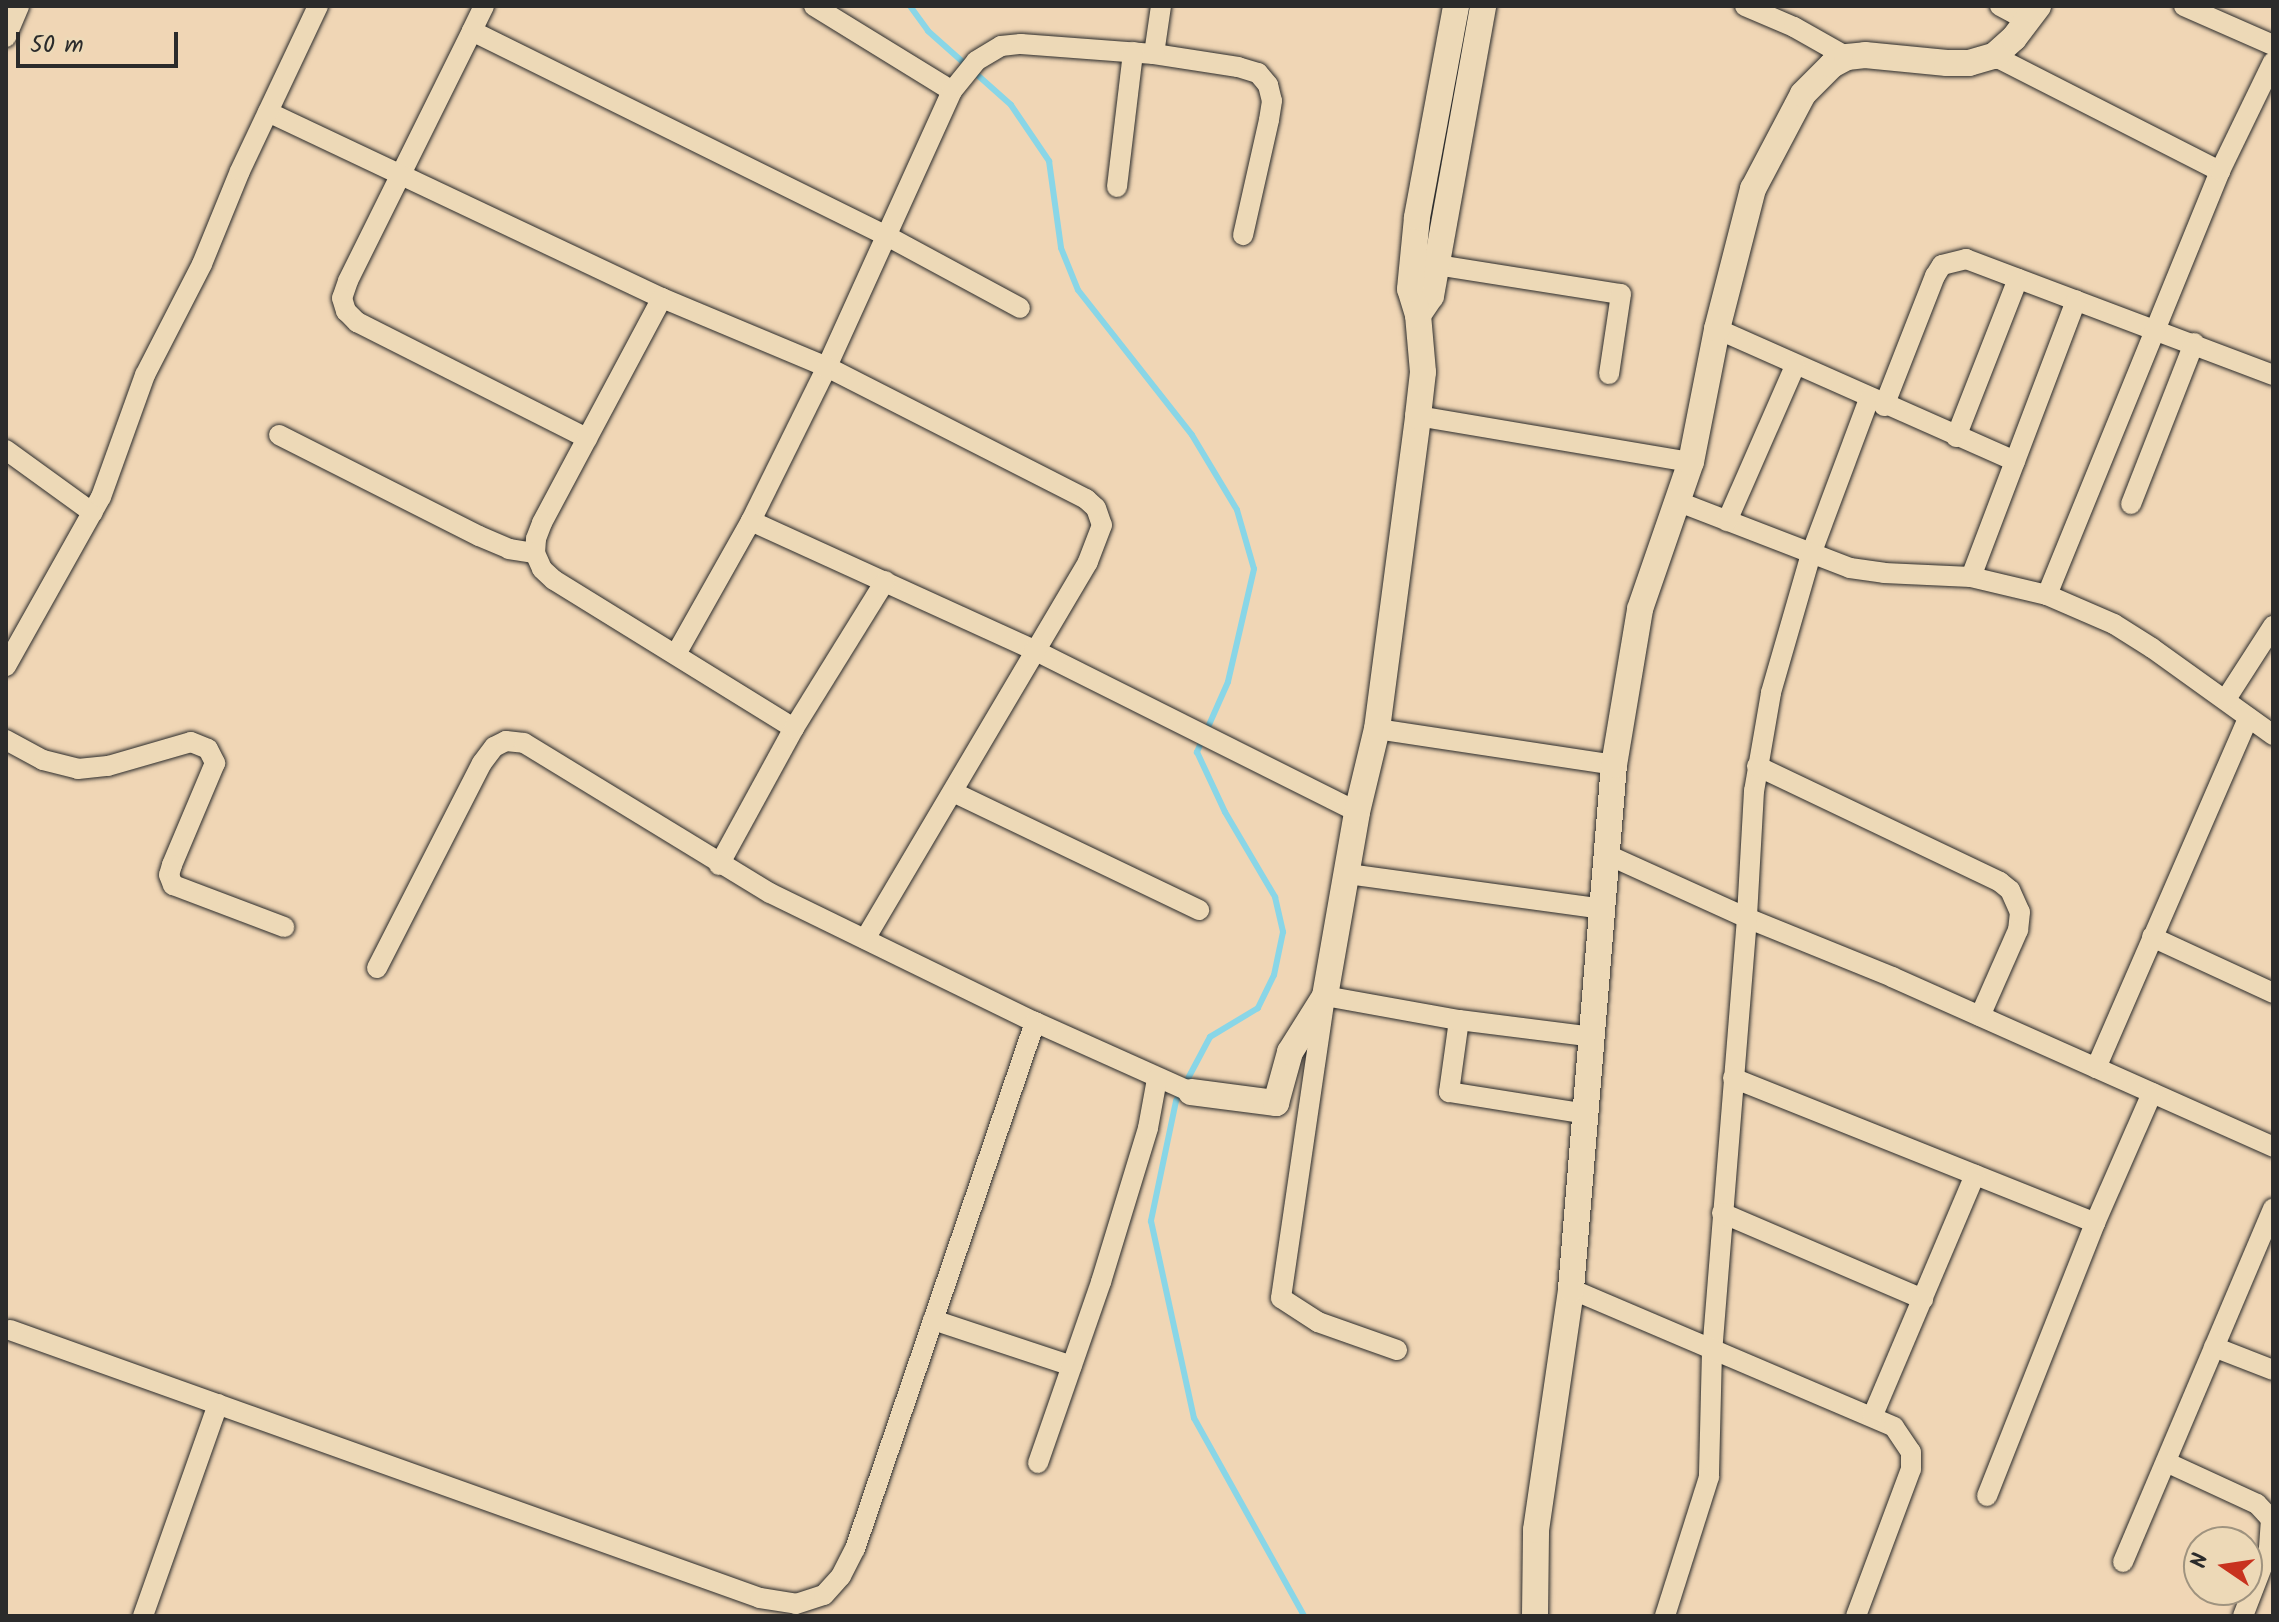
<!DOCTYPE html>
<html>
<head>
<meta charset="utf-8">
<style>
  body { margin:0 }
  #map { position:relative; width:2279px; height:1622px; overflow:hidden; background:#f0d6b5; font-family:Kalam,sans-serif }
  div>[style] { position:absolute }
  .stream>* { height:6px; margin:-3px; padding:0 3px; transform-origin:3px; border-radius:3px; background:#89d6e7 }
  .roads { filter:drop-shadow(0 0 2px #2b2b2b) drop-shadow(0 0 2px #2b2b2b) }
  .minor>* { height:20px; margin:-10px; padding:0 10px; transform-origin:10px; border-radius:10px; background:#edd9b7 }
  .tertiary>* { height:26px; margin:-13px; padding:0 13px; transform-origin:13px; border-radius:13px; background:#edd9b7 }
  span { translate:-50% -50%; white-space:nowrap; text-align:center; line-height:1.15; -webkit-text-stroke:8px #edd9b7; paint-order:stroke }
  .frame { position:absolute; inset:0; border:8px solid #2b2b2b; pointer-events:none }
  .north { position:absolute; left:2183px; top:1526px; width:80px; height:80px; box-sizing:border-box; background:#edd9b7; border:2px solid #9f937f; border-radius:50%; rotate:283deg; font-size:22px; font-weight:700; line-height:32px; text-align:center; color:#2b2b2b }
  .north::after { content:''; display:block; margin:auto; width:28px; height:36px; background:#c8321e; clip-path:polygon(50% 0,100% 100%,50% 72%,0 100%) }
  .scale { position:absolute; left:16px; top:32px; width:162px; height:36px; box-sizing:border-box; border:4px solid #2b2b2b; border-top:0; padding-left:10px; font-size:24px; line-height:28px; white-space:nowrap; color:#2b2b2b; -webkit-text-stroke:6px #edd9b7; paint-order:stroke }
</style>
</head>
<body>
<div id="map">
  <div class="stream">
    <i style="left:910px;top:6px;width:31px;rotate:54deg"></i>
    <i style="left:928px;top:31px;width:111px;rotate:41.7deg"></i>
    <i style="left:1011px;top:105px;width:68px;rotate:55.8deg"></i>
    <i style="left:1049px;top:161px;width:88px;rotate:82.1deg"></i>
    <i style="left:1061px;top:248px;width:45px;rotate:68deg"></i>
    <i style="left:1078px;top:290px;width:184px;rotate:51.8deg"></i>
    <i style="left:1192px;top:435px;width:87px;rotate:59deg"></i>
    <i style="left:1237px;top:510px;width:61px;rotate:73.9deg"></i>
    <i style="left:1254px;top:569px;width:116px;rotate:103deg"></i>
    <i style="left:1228px;top:682px;width:77px;rotate:113.9deg"></i>
    <i style="left:1197px;top:752px;width:66px;rotate:65deg"></i>
    <i style="left:1225px;top:812px;width:99px;rotate:59.5deg"></i>
    <i style="left:1275px;top:897px;width:36px;rotate:77deg"></i>
    <i style="left:1283px;top:932px;width:44px;rotate:101.8deg"></i>
    <i style="left:1274px;top:975px;width:37px;rotate:116deg"></i>
    <i style="left:1258px;top:1008px;width:56px;rotate:148.9deg"></i>
    <i style="left:1210px;top:1037px;width:72px;rotate:118deg"></i>
    <i style="left:1176px;top:1101px;width:123px;rotate:101.8deg"></i>
    <i style="left:1151px;top:1221px;width:202px;rotate:77.7deg"></i>
    <i style="left:1194px;top:1418px;width:227px;rotate:60.9deg"></i>
  </div>
  <div class="roads">
    <div class="minor">
      <i style="left:484px;top:6px;width:28px;rotate:116deg"></i>
      <i style="left:472px;top:31px;width:463px;rotate:26.3deg"></i>
      <i style="left:887px;top:236px;width:151px;rotate:28.4deg"></i>
      <i style="left:814px;top:6px;width:162px;rotate:31.6deg"></i>
      <i style="left:952px;top:91px;width:303px;rotate:114.4deg"></i>
      <i style="left:827px;top:367px;width:172px;rotate:116.3deg"></i>
      <i style="left:751px;top:521px;width:311px;rotate:24.5deg"></i>
      <i style="left:1034px;top:650px;width:361px;rotate:26.6deg"></i>
      <i style="left:1745px;top:6px;width:53px;rotate:23.2deg"></i>
      <i style="left:1794px;top:27px;width:61px;rotate:29.5deg"></i>
      <i style="left:2000px;top:6px;width:32px;rotate:28deg"></i>
      <i style="left:2184px;top:6px;width:97px;rotate:23.7deg"></i>
      <i style="left:472px;top:31px;width:279px;rotate:116.4deg"></i>
      <i style="left:348px;top:281px;width:18px;rotate:109deg"></i>
      <i style="left:342px;top:298px;width:14px;rotate:73deg"></i>
      <i style="left:346px;top:311px;width:16px;rotate:45deg"></i>
      <i style="left:357px;top:322px;width:258px;rotate:26.8deg"></i>
      <i style="left:6px;top:37px;width:34px;rotate:-67deg"></i>
      <i style="left:1154px;top:54px;width:85px;rotate:8.8deg"></i>
      <i style="left:1238px;top:67px;width:21px;rotate:17deg"></i>
      <i style="left:1258px;top:73px;width:16px;rotate:50deg"></i>
      <i style="left:1268px;top:85px;width:16px;rotate:76deg"></i>
      <i style="left:1272px;top:101px;width:19px;rotate:99deg"></i>
      <i style="left:1269px;top:120px;width:118px;rotate:102.7deg"></i>
      <i style="left:1994px;top:56px;width:254px;rotate:27deg"></i>
      <i style="left:952px;top:91px;width:38px;rotate:-51deg"></i>
      <i style="left:976px;top:61px;width:29px;rotate:-31deg"></i>
      <i style="left:1001px;top:46px;width:20px;rotate:-6deg"></i>
      <i style="left:1021px;top:44px;width:133px;rotate:4.3deg"></i>
      <i style="left:1154px;top:54px;width:49px;rotate:-81.7deg"></i>
      <i style="left:268px;top:112px;width:436px;rotate:25.3deg"></i>
      <i style="left:662px;top:298px;width:179px;rotate:22.7deg"></i>
      <i style="left:827px;top:367px;width:291px;rotate:27deg"></i>
      <i style="left:1086px;top:499px;width:13px;rotate:42deg"></i>
      <i style="left:1096px;top:508px;width:18px;rotate:71deg"></i>
      <i style="left:1102px;top:525px;width:40px;rotate:111deg"></i>
      <i style="left:1088px;top:562px;width:438px;rotate:120.6deg"></i>
      <i style="left:1117px;top:187px;width:136px;rotate:-83.2deg"></i>
      <i style="left:1437px;top:265px;width:186px;rotate:9deg"></i>
      <i style="left:1621px;top:294px;width:81px;rotate:98.5deg"></i>
      <i style="left:662px;top:298px;width:255px;rotate:118.1deg"></i>
      <i style="left:542px;top:523px;width:17px;rotate:111deg"></i>
      <i style="left:536px;top:539px;width:14px;rotate:94deg"></i>
      <i style="left:535px;top:553px;width:17px;rotate:66deg"></i>
      <i style="left:542px;top:569px;width:16px;rotate:43deg"></i>
      <i style="left:554px;top:580px;width:282px;rotate:31.7deg"></i>
      <i style="left:1717px;top:329px;width:326px;rotate:23.9deg"></i>
      <i style="left:1869px;top:399px;width:165px;rotate:110.5deg"></i>
      <i style="left:1811px;top:554px;width:145px;rotate:106.1deg"></i>
      <i style="left:1771px;top:693px;width:99px;rotate:99.8deg"></i>
      <i style="left:1754px;top:791px;width:127px;rotate:93.2deg"></i>
      <i style="left:1747px;top:918px;width:157px;rotate:22.1deg"></i>
      <i style="left:1892px;top:977px;width:417px;rotate:24deg"></i>
      <i style="left:1884px;top:406px;width:140px;rotate:-68.6deg"></i>
      <i style="left:1935px;top:276px;width:13px;rotate:-58deg"></i>
      <i style="left:1942px;top:265px;width:25px;rotate:-14deg"></i>
      <i style="left:1966px;top:259px;width:328px;rotate:20.7deg"></i>
      <i style="left:1418px;top:416px;width:277px;rotate:9.6deg"></i>
      <i style="left:279px;top:435px;width:224px;rotate:26.8deg"></i>
      <i style="left:479px;top:536px;width:33px;rotate:23deg"></i>
      <i style="left:509px;top:549px;width:26px;rotate:9deg"></i>
      <i style="left:1956px;top:437px;width:170px;rotate:-68.6deg"></i>
      <i style="left:6px;top:450px;width:107px;rotate:35.9deg"></i>
      <i style="left:1679px;top:502px;width:183px;rotate:21.1deg"></i>
      <i style="left:1850px;top:568px;width:34px;rotate:8deg"></i>
      <i style="left:1884px;top:573px;width:87px;rotate:2.6deg"></i>
      <i style="left:1971px;top:577px;width:78px;rotate:13.3deg"></i>
      <i style="left:2047px;top:595px;width:73px;rotate:23.4deg"></i>
      <i style="left:2114px;top:624px;width:45px;rotate:32.3deg"></i>
      <i style="left:2152px;top:648px;width:149px;rotate:35.7deg"></i>
      <i style="left:2131px;top:504px;width:173px;rotate:-68.6deg"></i>
      <i style="left:1727px;top:521px;width:169px;rotate:-66.3deg"></i>
      <i style="left:1971px;top:577px;width:296px;rotate:-69.2deg"></i>
      <i style="left:2047px;top:595px;width:458px;rotate:-67.8deg"></i>
      <i style="left:2220px;top:171px;width:121px;rotate:-64.1deg"></i>
      <i style="left:676px;top:654px;width:153px;rotate:-60.6deg"></i>
      <i style="left:6px;top:666px;width:194px;rotate:-60.7deg"></i>
      <i style="left:101px;top:497px;width:130px;rotate:-70.2deg"></i>
      <i style="left:145px;top:375px;width:125px;rotate:-62.8deg"></i>
      <i style="left:202px;top:264px;width:100px;rotate:-67.8deg"></i>
      <i style="left:240px;top:171px;width:183px;rotate:-64.7deg"></i>
      <i style="left:2226px;top:699px;width:87px;rotate:-57.2deg"></i>
      <i style="left:1377px;top:729px;width:240px;rotate:8.6deg"></i>
      <i style="left:6px;top:740px;width:42px;rotate:28.4deg"></i>
      <i style="left:43px;top:760px;width:36px;rotate:14deg"></i>
      <i style="left:78px;top:769px;width:30px;rotate:-6deg"></i>
      <i style="left:108px;top:766px;width:86px;rotate:-16.1deg"></i>
      <i style="left:191px;top:742px;width:18px;rotate:22deg"></i>
      <i style="left:208px;top:749px;width:16px;rotate:63deg"></i>
      <i style="left:215px;top:763px;width:111px;rotate:112.9deg"></i>
      <i style="left:172px;top:865px;width:10px;rotate:107deg"></i>
      <i style="left:169px;top:875px;width:11px;rotate:68deg"></i>
      <i style="left:173px;top:885px;width:119px;rotate:20.7deg"></i>
      <i style="left:1757px;top:766px;width:269px;rotate:25.5deg"></i>
      <i style="left:2000px;top:882px;width:13px;rotate:39deg"></i>
      <i style="left:2010px;top:890px;width:24px;rotate:66deg"></i>
      <i style="left:2020px;top:912px;width:18px;rotate:96deg"></i>
      <i style="left:2018px;top:930px;width:94px;rotate:113.8deg"></i>
      <i style="left:953px;top:792px;width:273px;rotate:25.6deg"></i>
      <i style="left:1608px;top:855px;width:153px;rotate:24.4deg"></i>
      <i style="left:1747px;top:918px;width:434px;rotate:94.6deg"></i>
      <i style="left:1712px;top:1351px;width:126px;rotate:91.4deg"></i>
      <i style="left:1709px;top:1477px;width:146px;rotate:107.6deg"></i>
      <i style="left:719px;top:865px;width:156px;rotate:-61.3deg"></i>
      <i style="left:794px;top:728px;width:173px;rotate:-58.2deg"></i>
      <i style="left:1348px;top:874px;width:256px;rotate:7.8deg"></i>
      <i style="left:2152px;top:937px;width:133px;rotate:24.8deg"></i>
      <i style="left:377px;top:968px;width:230px;rotate:-62.9deg"></i>
      <i style="left:482px;top:763px;width:20px;rotate:-53deg"></i>
      <i style="left:494px;top:747px;width:13px;rotate:-27deg"></i>
      <i style="left:506px;top:741px;width:18px;rotate:6deg"></i>
      <i style="left:524px;top:743px;width:288px;rotate:31.4deg"></i>
      <i style="left:770px;top:893px;width:295px;rotate:26deg"></i>
      <i style="left:1035px;top:1022px;width:171px;rotate:24.2deg"></i>
      <i style="left:1459px;top:1020px;width:73px;rotate:97.9deg"></i>
      <i style="left:1449px;top:1092px;width:139px;rotate:9.1deg"></i>
      <i style="left:2096px;top:1068px;width:382px;rotate:-66.5deg"></i>
      <i style="left:1733px;top:1078px;width:390px;rotate:21.8deg"></i>
      <i style="left:1722px;top:1213px;width:219px;rotate:23.2deg"></i>
      <i style="left:1571px;top:1289px;width:351px;rotate:23.1deg"></i>
      <i style="left:1894px;top:1427px;width:30px;rotate:56deg"></i>
      <i style="left:1911px;top:1452px;width:17px;rotate:90deg"></i>
      <i style="left:1911px;top:1469px;width:157px;rotate:110.5deg"></i>
      <i style="left:933px;top:1320px;width:146px;rotate:18.3deg"></i>
      <i style="left:10px;top:1330px;width:796px;rotate:19.66deg"></i>
      <i style="left:760px;top:1598px;width:36px;rotate:9deg"></i>
      <i style="left:796px;top:1604px;width:29px;rotate:-18deg"></i>
      <i style="left:824px;top:1595px;width:25px;rotate:-48deg"></i>
      <i style="left:841px;top:1576px;width:30px;rotate:-63deg"></i>
      <i style="left:855px;top:1549px;width:557px;rotate:-71.14deg"></i>
      <i style="left:2214px;top:1347px;width:63px;rotate:21.3deg"></i>
      <i style="left:1397px;top:1350px;width:84px;rotate:-160.5deg"></i>
      <i style="left:1318px;top:1322px;width:44px;rotate:-147deg"></i>
      <i style="left:1281px;top:1298px;width:305px;rotate:-81.7deg"></i>
      <i style="left:1325px;top:996px;width:136px;rotate:10.2deg"></i>
      <i style="left:1459px;top:1020px;width:135px;rotate:7.2deg"></i>
      <i style="left:1873px;top:1415px;width:261px;rotate:-67deg"></i>
      <i style="left:2166px;top:1462px;width:100px;rotate:24.8deg"></i>
      <i style="left:2257px;top:1504px;width:21px;rotate:47deg"></i>
      <i style="left:2271px;top:1519px;width:30px;rotate:94deg"></i>
      <i style="left:2269px;top:1549px;width:72px;rotate:111.2deg"></i>
      <i style="left:1038px;top:1463px;width:192px;rotate:-70.8deg"></i>
      <i style="left:1101px;top:1282px;width:161px;rotate:-73deg"></i>
      <i style="left:1148px;top:1128px;width:50px;rotate:-79.6deg"></i>
      <i style="left:1987px;top:1496px;width:294px;rotate:-68.4deg"></i>
      <i style="left:2095px;top:1223px;width:142px;rotate:-66.3deg"></i>
      <i style="left:2123px;top:1562px;width:384px;rotate:-67deg"></i>
      <i style="left:143px;top:1616px;width:225px;rotate:-70.5deg"></i>
    </div>
    <div class="tertiary">
      <i style="left:1418px;top:315px;width:23px;rotate:-56deg"></i>
      <i style="left:1431px;top:296px;width:295px;rotate:-79.8deg"></i>
      <i style="left:1191px;top:1092px;width:86px;rotate:7.4deg"></i>
      <i style="left:1276px;top:1103px;width:53px;rotate:-74.6deg"></i>
      <i style="left:1290px;top:1052px;width:66px;rotate:-58deg"></i>
      <i style="left:1325px;top:996px;width:187px;rotate:-80.1deg"></i>
      <i style="left:1357px;top:812px;width:85px;rotate:-76.5deg"></i>
      <i style="left:1377px;top:729px;width:316px;rotate:-82.5deg"></i>
      <i style="left:1418px;top:416px;width:44px;rotate:-83.5deg"></i>
      <i style="left:1423px;top:372px;width:57px;rotate:-95deg"></i>
      <i style="left:1418px;top:315px;width:27px;rotate:-107deg"></i>
      <i style="left:1410px;top:289px;width:72px;rotate:-84.4deg"></i>
      <i style="left:1417px;top:217px;width:215px;rotate:-79.5deg"></i>
      <i style="left:1535px;top:1616px;width:86px;rotate:-89.3deg"></i>
      <i style="left:1536px;top:1530px;width:244px;rotate:-81.7deg"></i>
      <i style="left:1571px;top:1289px;width:526px;rotate:-85.31deg"></i>
      <i style="left:1614px;top:765px;width:158px;rotate:-80.5deg"></i>
      <i style="left:1640px;top:609px;width:156px;rotate:-70.9deg"></i>
      <i style="left:1691px;top:462px;width:136px;rotate:-78.9deg"></i>
      <i style="left:1717px;top:329px;width:145px;rotate:-75.6deg"></i>
      <i style="left:1753px;top:189px;width:107px;rotate:-62.2deg"></i>
      <i style="left:1803px;top:94px;width:41px;rotate:-45deg"></i>
      <i style="left:1832px;top:65px;width:17px;rotate:-28deg"></i>
      <i style="left:1847px;top:57px;width:18px;rotate:-6deg"></i>
      <i style="left:1865px;top:55px;width:82px;rotate:5.6deg"></i>
      <i style="left:1947px;top:63px;width:22px"></i>
      <i style="left:1969px;top:63px;width:26px;rotate:-16deg"></i>
      <i style="left:1994px;top:56px;width:27px;rotate:-42deg"></i>
      <i style="left:2014px;top:38px;width:40px;rotate:-53deg"></i>
    </div>
  </div>
  <div class="frame"></div>
  <div class="north">N</div>
  <div class="scale">50 m</div>
</div>
</body>
</html>
